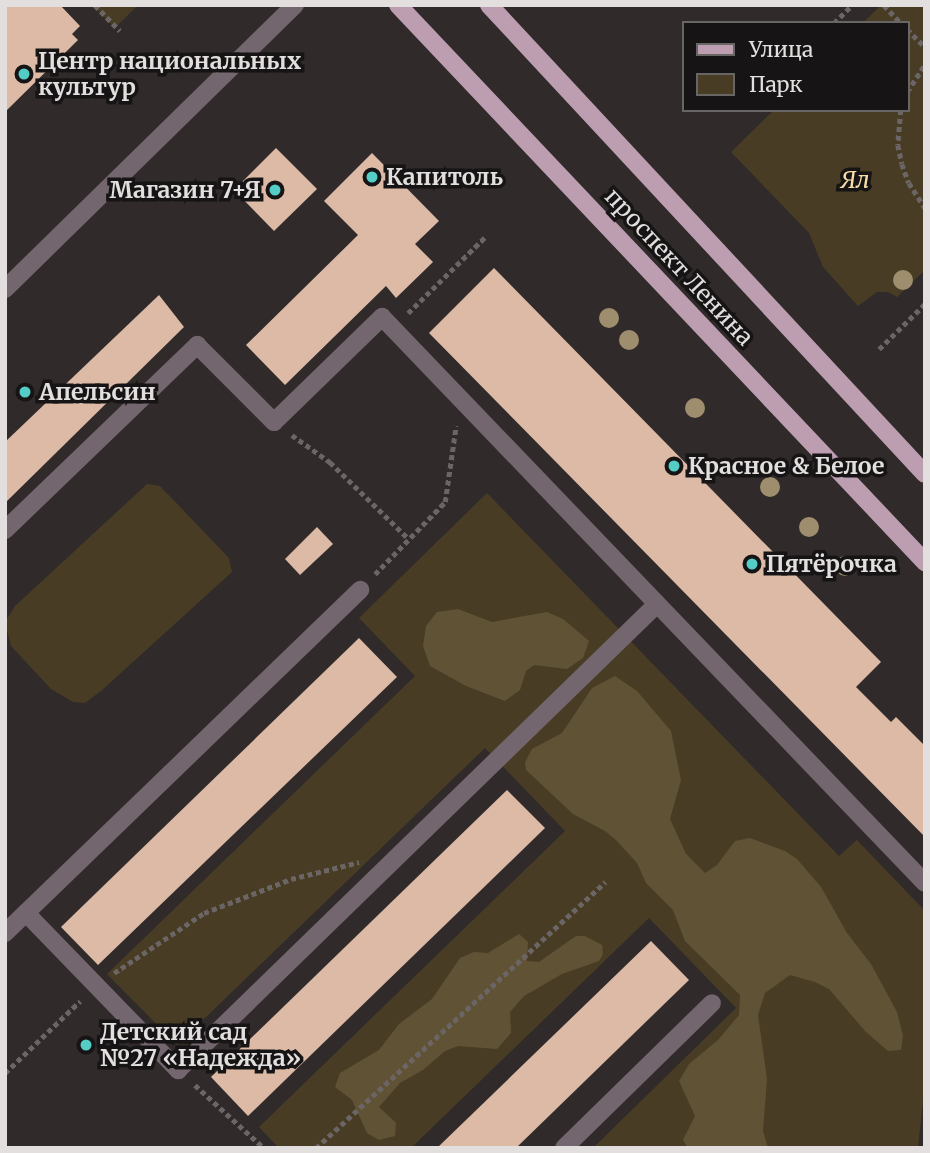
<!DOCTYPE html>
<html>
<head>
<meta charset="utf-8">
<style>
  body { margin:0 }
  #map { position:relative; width:930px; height:1153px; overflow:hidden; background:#302a2a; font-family:Merriweather,serif }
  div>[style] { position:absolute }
  .green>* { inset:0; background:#483d24 }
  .forest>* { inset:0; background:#605234 }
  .building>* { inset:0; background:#dcbaa6 }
  .path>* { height:4.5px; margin-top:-2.25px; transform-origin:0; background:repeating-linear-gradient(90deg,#6b6565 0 5px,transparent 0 8.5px) }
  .minor>* { height:18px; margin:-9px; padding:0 9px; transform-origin:9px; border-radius:9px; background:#74666e }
  .major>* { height:18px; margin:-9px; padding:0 9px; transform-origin:9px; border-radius:9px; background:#bc9eb0 }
  .trees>* { width:20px; height:20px; margin:-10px; border-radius:50%; background:#9f8e6e }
  .dots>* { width:19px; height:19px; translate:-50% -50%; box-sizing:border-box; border:4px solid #161414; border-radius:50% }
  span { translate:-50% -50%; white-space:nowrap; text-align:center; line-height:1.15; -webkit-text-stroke:7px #161414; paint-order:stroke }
  .poi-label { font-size:23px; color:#e3dfdf; font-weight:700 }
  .left { translate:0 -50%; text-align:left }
  .right { translate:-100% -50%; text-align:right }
  .park-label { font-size:23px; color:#f9dfa6; font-style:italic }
  .street-label { font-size:23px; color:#e3dfdf }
  .frame { position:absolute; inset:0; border:7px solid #e3dfdf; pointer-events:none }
  .legend { position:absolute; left:682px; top:21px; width:228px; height:91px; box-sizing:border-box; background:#161414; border:2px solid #686565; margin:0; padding:9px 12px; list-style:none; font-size:21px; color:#e3dfdf }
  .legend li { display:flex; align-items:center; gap:14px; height:35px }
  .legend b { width:35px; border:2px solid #686565 }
</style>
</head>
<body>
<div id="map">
  <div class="green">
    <i style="clip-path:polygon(92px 5px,138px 5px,115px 28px)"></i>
    <i style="clip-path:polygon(881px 5px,925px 5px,925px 270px,897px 297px,888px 292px,877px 292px,858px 306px,823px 267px,809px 233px,731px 152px,774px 110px,907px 110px,907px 23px,863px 23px)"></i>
    <i style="clip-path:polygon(147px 484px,160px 486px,229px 558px,232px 572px,101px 691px,85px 703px,73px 702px,51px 689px,11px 646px,5px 622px,15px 606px)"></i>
    <i style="clip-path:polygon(487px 493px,839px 856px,857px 840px,925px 911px,925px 1082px,918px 1148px,593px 1148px,736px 1008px,649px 918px,411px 1148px,279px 1148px,259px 1127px,565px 831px,485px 748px,177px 1045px,107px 974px,415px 676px,359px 618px)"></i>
  </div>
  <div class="forest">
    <i style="clip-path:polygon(458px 609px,492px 622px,547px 612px,563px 619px,589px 641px,583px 658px,567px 669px,534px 665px,526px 671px,520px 690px,505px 701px,466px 686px,430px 666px,423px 646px,426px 626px,437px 612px)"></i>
    <i style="clip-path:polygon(615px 676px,637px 691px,671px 731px,681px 780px,670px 819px,686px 854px,705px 873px,717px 865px,735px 841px,750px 838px,785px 851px,797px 859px,821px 887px,847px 933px,871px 964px,897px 1012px,903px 1036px,901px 1050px,888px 1051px,865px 1031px,829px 989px,815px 982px,790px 975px,765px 993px,758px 1015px,767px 1079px,763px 1131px,768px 1148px,688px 1148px,683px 1140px,695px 1116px,679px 1081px,689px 1064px,718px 1040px,739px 1015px,740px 995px,685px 941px,673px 910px,646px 883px,637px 863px,616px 840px,605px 831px,573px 814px,526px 770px,525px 762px,532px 749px,562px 733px,592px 688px)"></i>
    <i style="clip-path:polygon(519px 934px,528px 942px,527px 961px,539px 962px,576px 936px,585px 936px,602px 945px,603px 954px,599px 961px,562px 974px,524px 996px,510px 1012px,511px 1033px,497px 1049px,458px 1046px,445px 1051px,423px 1070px,400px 1083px,379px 1107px,396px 1123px,395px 1136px,379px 1140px,367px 1133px,352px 1100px,335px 1087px,340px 1073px,379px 1050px,399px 1024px,432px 999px,460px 958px,474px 952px,488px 953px)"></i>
  </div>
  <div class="building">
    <i style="clip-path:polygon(5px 5px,60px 5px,80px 26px,72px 34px,78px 40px,5px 112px)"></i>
    <i style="clip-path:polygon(276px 148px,317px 189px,274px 231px,234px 190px)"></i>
    <i style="clip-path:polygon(372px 153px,439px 221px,415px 244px,433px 262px,396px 298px,386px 286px,285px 385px,246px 345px,358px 235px,324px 201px)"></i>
    <i style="clip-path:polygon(494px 268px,881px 662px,856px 687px,891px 722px,896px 717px,925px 746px,925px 837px,429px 333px)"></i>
    <i style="clip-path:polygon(159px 295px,184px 327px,5px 503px,5px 442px)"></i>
    <i style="clip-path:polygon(317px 527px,333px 544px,300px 575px,285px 559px)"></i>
    <i style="clip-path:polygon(359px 638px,397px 677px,98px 965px,61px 927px)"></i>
    <i style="clip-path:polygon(507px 790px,545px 828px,248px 1116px,211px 1077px)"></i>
    <i style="clip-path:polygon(651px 941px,689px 980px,516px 1148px,437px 1148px)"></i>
  </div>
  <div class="path">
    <i style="left:95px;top:5px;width:36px;rotate:46deg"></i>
    <i style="left:884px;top:5px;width:25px;rotate:47deg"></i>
    <i style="left:834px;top:23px;width:25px;rotate:-45deg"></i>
    <i style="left:907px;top:29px;width:25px;rotate:45deg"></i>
    <i style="left:907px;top:92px;width:33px;rotate:-57deg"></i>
    <i style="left:901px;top:110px;width:35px;rotate:95deg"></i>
    <i style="left:898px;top:145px;width:19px;rotate:78deg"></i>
    <i style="left:902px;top:164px;width:20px;rotate:70deg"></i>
    <i style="left:909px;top:183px;width:30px;rotate:57deg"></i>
    <i style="left:408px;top:313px;width:110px;rotate:-44.6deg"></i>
    <i style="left:879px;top:349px;width:64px;rotate:-44.4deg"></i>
    <i style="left:292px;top:435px;width:47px;rotate:35.4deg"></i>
    <i style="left:330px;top:462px;width:110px;rotate:44.3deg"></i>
    <i style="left:375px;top:574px;width:100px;rotate:-45.8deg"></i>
    <i style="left:445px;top:502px;width:77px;rotate:-81.8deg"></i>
    <i style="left:114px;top:973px;width:108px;rotate:-33.7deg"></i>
    <i style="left:204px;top:913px;width:93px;rotate:-21.3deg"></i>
    <i style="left:291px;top:879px;width:70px;rotate:-14deg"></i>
    <i style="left:5px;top:1073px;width:104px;rotate:-43.8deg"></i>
    <i style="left:195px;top:1085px;width:93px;rotate:42.4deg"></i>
    <i style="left:316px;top:1148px;width:393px;rotate:-42.6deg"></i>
  </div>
  <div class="minor">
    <i style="left:5px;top:289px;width:406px;rotate:-44.4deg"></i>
    <i style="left:5px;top:530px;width:267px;rotate:-43.9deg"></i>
    <i style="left:197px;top:345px;width:109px;rotate:45deg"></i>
    <i style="left:274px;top:422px;width:151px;rotate:-44.2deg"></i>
    <i style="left:382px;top:317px;width:784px;rotate:46.19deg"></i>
    <i style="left:26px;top:913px;width:219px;rotate:45.9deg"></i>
    <i style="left:178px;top:1070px;width:668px;rotate:-44.21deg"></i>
    <i style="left:5px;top:933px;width:494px;rotate:-44deg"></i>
    <i style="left:564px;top:1148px;width:207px;rotate:-44.4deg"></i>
  </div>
  <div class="major">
    <i style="left:398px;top:5px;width:767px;rotate:46.59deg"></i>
    <i style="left:489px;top:5px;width:640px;rotate:47.09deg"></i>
  </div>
  <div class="trees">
    <i style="left:903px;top:280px"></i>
    <i style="left:609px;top:318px"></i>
    <i style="left:629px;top:340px"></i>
    <i style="left:695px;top:408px"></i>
    <i style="left:770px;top:487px"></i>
    <i style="left:809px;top:527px"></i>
    <i style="left:845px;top:566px"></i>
  </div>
  <div class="dots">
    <i style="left:24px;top:74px;background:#54cdc7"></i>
    <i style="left:372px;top:177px;background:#54cdc7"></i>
    <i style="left:275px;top:190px;background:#54cdc7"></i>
    <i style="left:25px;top:392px;background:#54cdc7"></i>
    <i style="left:674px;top:466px;background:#54cdc7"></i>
    <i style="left:752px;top:564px;background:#54cdc7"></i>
    <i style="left:86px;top:1045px;background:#54cdc7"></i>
  </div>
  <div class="poi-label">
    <span class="left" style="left:38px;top:74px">Центр национальных<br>культур</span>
    <span class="left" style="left:386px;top:177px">Капитоль</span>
    <span class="right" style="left:261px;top:190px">Магазин 7+Я</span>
    <span class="left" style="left:39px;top:392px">Апельсин</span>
    <span class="left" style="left:688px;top:466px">Красное &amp; Белое</span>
    <span class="left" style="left:766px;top:564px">Пятёрочка</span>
    <span class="left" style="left:100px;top:1045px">Детский сад<br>№27 «Надежда»</span>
  </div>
  <div class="park-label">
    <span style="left:855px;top:180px">Ял</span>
  </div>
  <div class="street-label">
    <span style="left:679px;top:267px;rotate:47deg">проспект Ленина</span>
  </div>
  <div class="frame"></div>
  <ul class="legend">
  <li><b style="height:9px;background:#bc9eb0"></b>Улица</li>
  <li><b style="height:19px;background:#483d24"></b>Парк</li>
  </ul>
</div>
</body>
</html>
